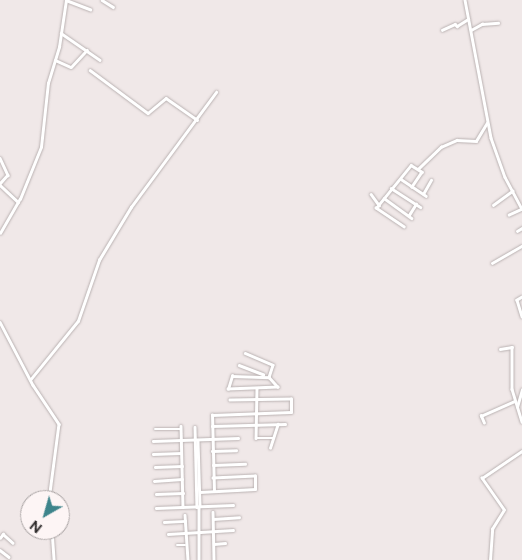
<!DOCTYPE html>
<html>
<head>
<meta charset="utf-8">
<style>
  body { margin:0 }
  #map { position:relative; width:522px; height:560px; overflow:hidden; background:#f0e8e8; font-family:Figtree,sans-serif }
  div>[style] { position:absolute }
  .roads { filter:drop-shadow(0 0 1px #bab2b2) drop-shadow(0 0 1px #bab2b2) }
  .street>* { height:2.5px; margin:-1.25px; padding:0 1.25px; transform-origin:1.25px; border-radius:1.25px; background:#fff }
  span { translate:-50% -50%; white-space:nowrap; text-align:center; line-height:1.15; -webkit-text-stroke:5px #fdf5f5; paint-order:stroke }
  .north { position:absolute; left:20px; top:490px; width:50px; height:50px; box-sizing:border-box; background:#fdf5f5; border:1px solid #aaa4a4; border-radius:50%; rotate:218deg; font-size:14px; font-weight:700; line-height:20px; text-align:center; color:#2e2b2b }
  .north::after { content:''; display:block; margin:auto; width:18px; height:22px; background:#3d848b; clip-path:polygon(50% 0,100% 100%,50% 72%,0 100%) }
</style>
</head>
<body>
<div id="map">
  <div class="roads">
    <div class="street">
      <i style="left:102px;top:0;width:13px;rotate:32deg"></i>
      <i style="left:465px;top:0;width:140px;rotate:79.3deg"></i>
      <i style="left:491px;top:138px;width:41px;rotate:70.3deg"></i>
      <i style="left:505px;top:177px;width:36px;rotate:62deg"></i>
      <i style="left:522px;top:209px;width:14px;rotate:155deg"></i>
      <i style="left:442px;top:30px;width:14px;rotate:-25deg"></i>
      <i style="left:455px;top:24px;width:3px;rotate:45deg"></i>
      <i style="left:457px;top:26px;width:13px;rotate:-32deg"></i>
      <i style="left:471px;top:30px;width:13px;rotate:-29deg"></i>
      <i style="left:482px;top:24px;width:16px;rotate:-4deg"></i>
      <i style="left:61px;top:33px;width:47px;rotate:34.7deg"></i>
      <i style="left:55px;top:60px;width:17px;rotate:24deg"></i>
      <i style="left:71px;top:67px;width:23px;rotate:-47deg"></i>
      <i style="left:90px;top:70px;width:72px;rotate:36.6deg"></i>
      <i style="left:148px;top:113px;width:23px;rotate:-40deg"></i>
      <i style="left:166px;top:98px;width:38px;rotate:35deg"></i>
      <i style="left:0;top:158px;width:19px;rotate:65deg"></i>
      <i style="left:8px;top:175px;width:12px;rotate:132deg"></i>
      <i style="left:418px;top:169px;width:32px;rotate:-44deg"></i>
      <i style="left:441px;top:147px;width:17px;rotate:-24deg"></i>
      <i style="left:457px;top:140px;width:19px;rotate:3deg"></i>
      <i style="left:476px;top:141px;width:21px;rotate:-59deg"></i>
      <i style="left:401px;top:179px;width:30px;rotate:34deg"></i>
      <i style="left:0;top:185px;width:25px;rotate:43deg"></i>
      <i style="left:391px;top:188px;width:35px;rotate:33deg"></i>
      <i style="left:371px;top:194px;width:14px;rotate:54deg"></i>
      <i style="left:423px;top:194px;width:16px;rotate:-60deg"></i>
      <i style="left:384px;top:198px;width:34px;rotate:36deg"></i>
      <i style="left:493px;top:205px;width:24px;rotate:-36deg"></i>
      <i style="left:409px;top:215px;width:13px;rotate:-58deg"></i>
      <i style="left:404px;top:227px;width:34px;rotate:-146deg"></i>
      <i style="left:376px;top:208px;width:55px;rotate:-50.9deg"></i>
      <i style="left:411px;top:165px;width:13px;rotate:32deg"></i>
      <i style="left:422px;top:172px;width:18px;rotate:124deg"></i>
      <i style="left:517px;top:231px;width:6px;rotate:-31deg"></i>
      <i style="left:0;top:233px;width:39px;rotate:-60deg"></i>
      <i style="left:20px;top:199px;width:56px;rotate:-68deg"></i>
      <i style="left:41px;top:147px;width:64px;rotate:-83.8deg"></i>
      <i style="left:48px;top:83px;width:38px;rotate:-73deg"></i>
      <i style="left:59px;top:47px;width:48px;rotate:-81.5deg"></i>
      <i style="left:66px;top:0;width:26px;rotate:21deg"></i>
      <i style="left:492px;top:263px;width:34px;rotate:-30deg"></i>
      <i style="left:522px;top:297px;width:6px;rotate:149deg"></i>
      <i style="left:517px;top:300px;width:17px;rotate:73deg"></i>
      <i style="left:0;top:322px;width:71px;rotate:62.4deg"></i>
      <i style="left:33px;top:385px;width:47px;rotate:56.3deg"></i>
      <i style="left:59px;top:424px;width:77px;rotate:97.5deg"></i>
      <i style="left:500px;top:349px;width:12px;rotate:-9deg"></i>
      <i style="left:512px;top:347px;width:42px;rotate:90deg"></i>
      <i style="left:512px;top:389px;width:34px;rotate:73deg"></i>
      <i style="left:245px;top:353px;width:30px;rotate:23deg"></i>
      <i style="left:273px;top:365px;width:13px;rotate:108deg"></i>
      <i style="left:269px;top:377px;width:13px;rotate:48deg"></i>
      <i style="left:278px;top:387px;width:50px;rotate:177.7deg"></i>
      <i style="left:228px;top:389px;width:14px;rotate:-73deg"></i>
      <i style="left:232px;top:376px;width:37px;rotate:2deg"></i>
      <i style="left:239px;top:365px;width:26px;rotate:21deg"></i>
      <i style="left:30px;top:380px;width:76px;rotate:-50.9deg"></i>
      <i style="left:78px;top:321px;width:65px;rotate:-71deg"></i>
      <i style="left:99px;top:260px;width:62px;rotate:-58.9deg"></i>
      <i style="left:131px;top:207px;width:143px;rotate:-53.5deg"></i>
      <i style="left:257px;top:388px;width:50px;rotate:91.1deg"></i>
      <i style="left:256px;top:438px;width:17px"></i>
      <i style="left:517px;top:407px;width:18px;rotate:-74deg"></i>
      <i style="left:484px;top:423px;width:8px;rotate:-113deg"></i>
      <i style="left:481px;top:416px;width:36px;rotate:-24deg"></i>
      <i style="left:181px;top:426px;width:81px;rotate:88.6deg"></i>
      <i style="left:212px;top:426px;width:73px;rotate:-1.6deg"></i>
      <i style="left:195px;top:427px;width:80px;rotate:88.6deg"></i>
      <i style="left:155px;top:429px;width:26px"></i>
      <i style="left:153px;top:441px;width:85px;rotate:-2deg"></i>
      <i style="left:198px;top:441px;width:65px;rotate:88.2deg"></i>
      <i style="left:270px;top:448px;width:25px;rotate:-72deg"></i>
      <i style="left:212px;top:451px;width:24px;rotate:-2deg"></i>
      <i style="left:153px;top:454px;width:28px;rotate:-2deg"></i>
      <i style="left:213px;top:465px;width:32px;rotate:-2deg"></i>
      <i style="left:155px;top:467px;width:27px;rotate:-2deg"></i>
      <i style="left:154px;top:481px;width:28px;rotate:-4deg"></i>
      <i style="left:214px;top:491px;width:76px;rotate:-91.5deg"></i>
      <i style="left:212px;top:415px;width:79px;rotate:-2.2deg"></i>
      <i style="left:291px;top:412px;width:13px;rotate:-90deg"></i>
      <i style="left:291px;top:399px;width:61px;rotate:179.1deg"></i>
      <i style="left:200px;top:492px;width:55px;rotate:-3.1deg"></i>
      <i style="left:255px;top:489px;width:13px;rotate:-90deg"></i>
      <i style="left:255px;top:476px;width:42px;rotate:177.3deg"></i>
      <i style="left:156px;top:494px;width:27px;rotate:-2deg"></i>
      <i style="left:199px;top:507px;width:53px;rotate:90deg"></i>
      <i style="left:156px;top:508px;width:77px;rotate:-2.2deg"></i>
      <i style="left:213px;top:512px;width:48px;rotate:88.8deg"></i>
      <i style="left:185px;top:515px;width:45px;rotate:86.2deg"></i>
      <i style="left:213px;top:519px;width:26px;rotate:-4deg"></i>
      <i style="left:164px;top:522px;width:21px;rotate:-3deg"></i>
      <i style="left:52px;top:530px;width:30px;rotate:86deg"></i>
      <i style="left:168px;top:534px;width:65px;rotate:-3.5deg"></i>
      <i style="left:0;top:538px;width:5px;rotate:-53deg"></i>
      <i style="left:3px;top:534px;width:13px;rotate:42deg"></i>
      <i style="left:214px;top:544px;width:11px;rotate:-5deg"></i>
      <i style="left:177px;top:545px;width:8px"></i>
      <i style="left:0;top:550px;width:11px;rotate:38deg"></i>
      <i style="left:490px;top:560px;width:31px;rotate:-86deg"></i>
      <i style="left:492px;top:529px;width:22px;rotate:-58deg"></i>
      <i style="left:504px;top:510px;width:39px;rotate:-125deg"></i>
      <i style="left:482px;top:478px;width:48px;rotate:-34deg"></i>
    </div>
  </div>
  <div class="north">N</div>
</div>
</body>
</html>
